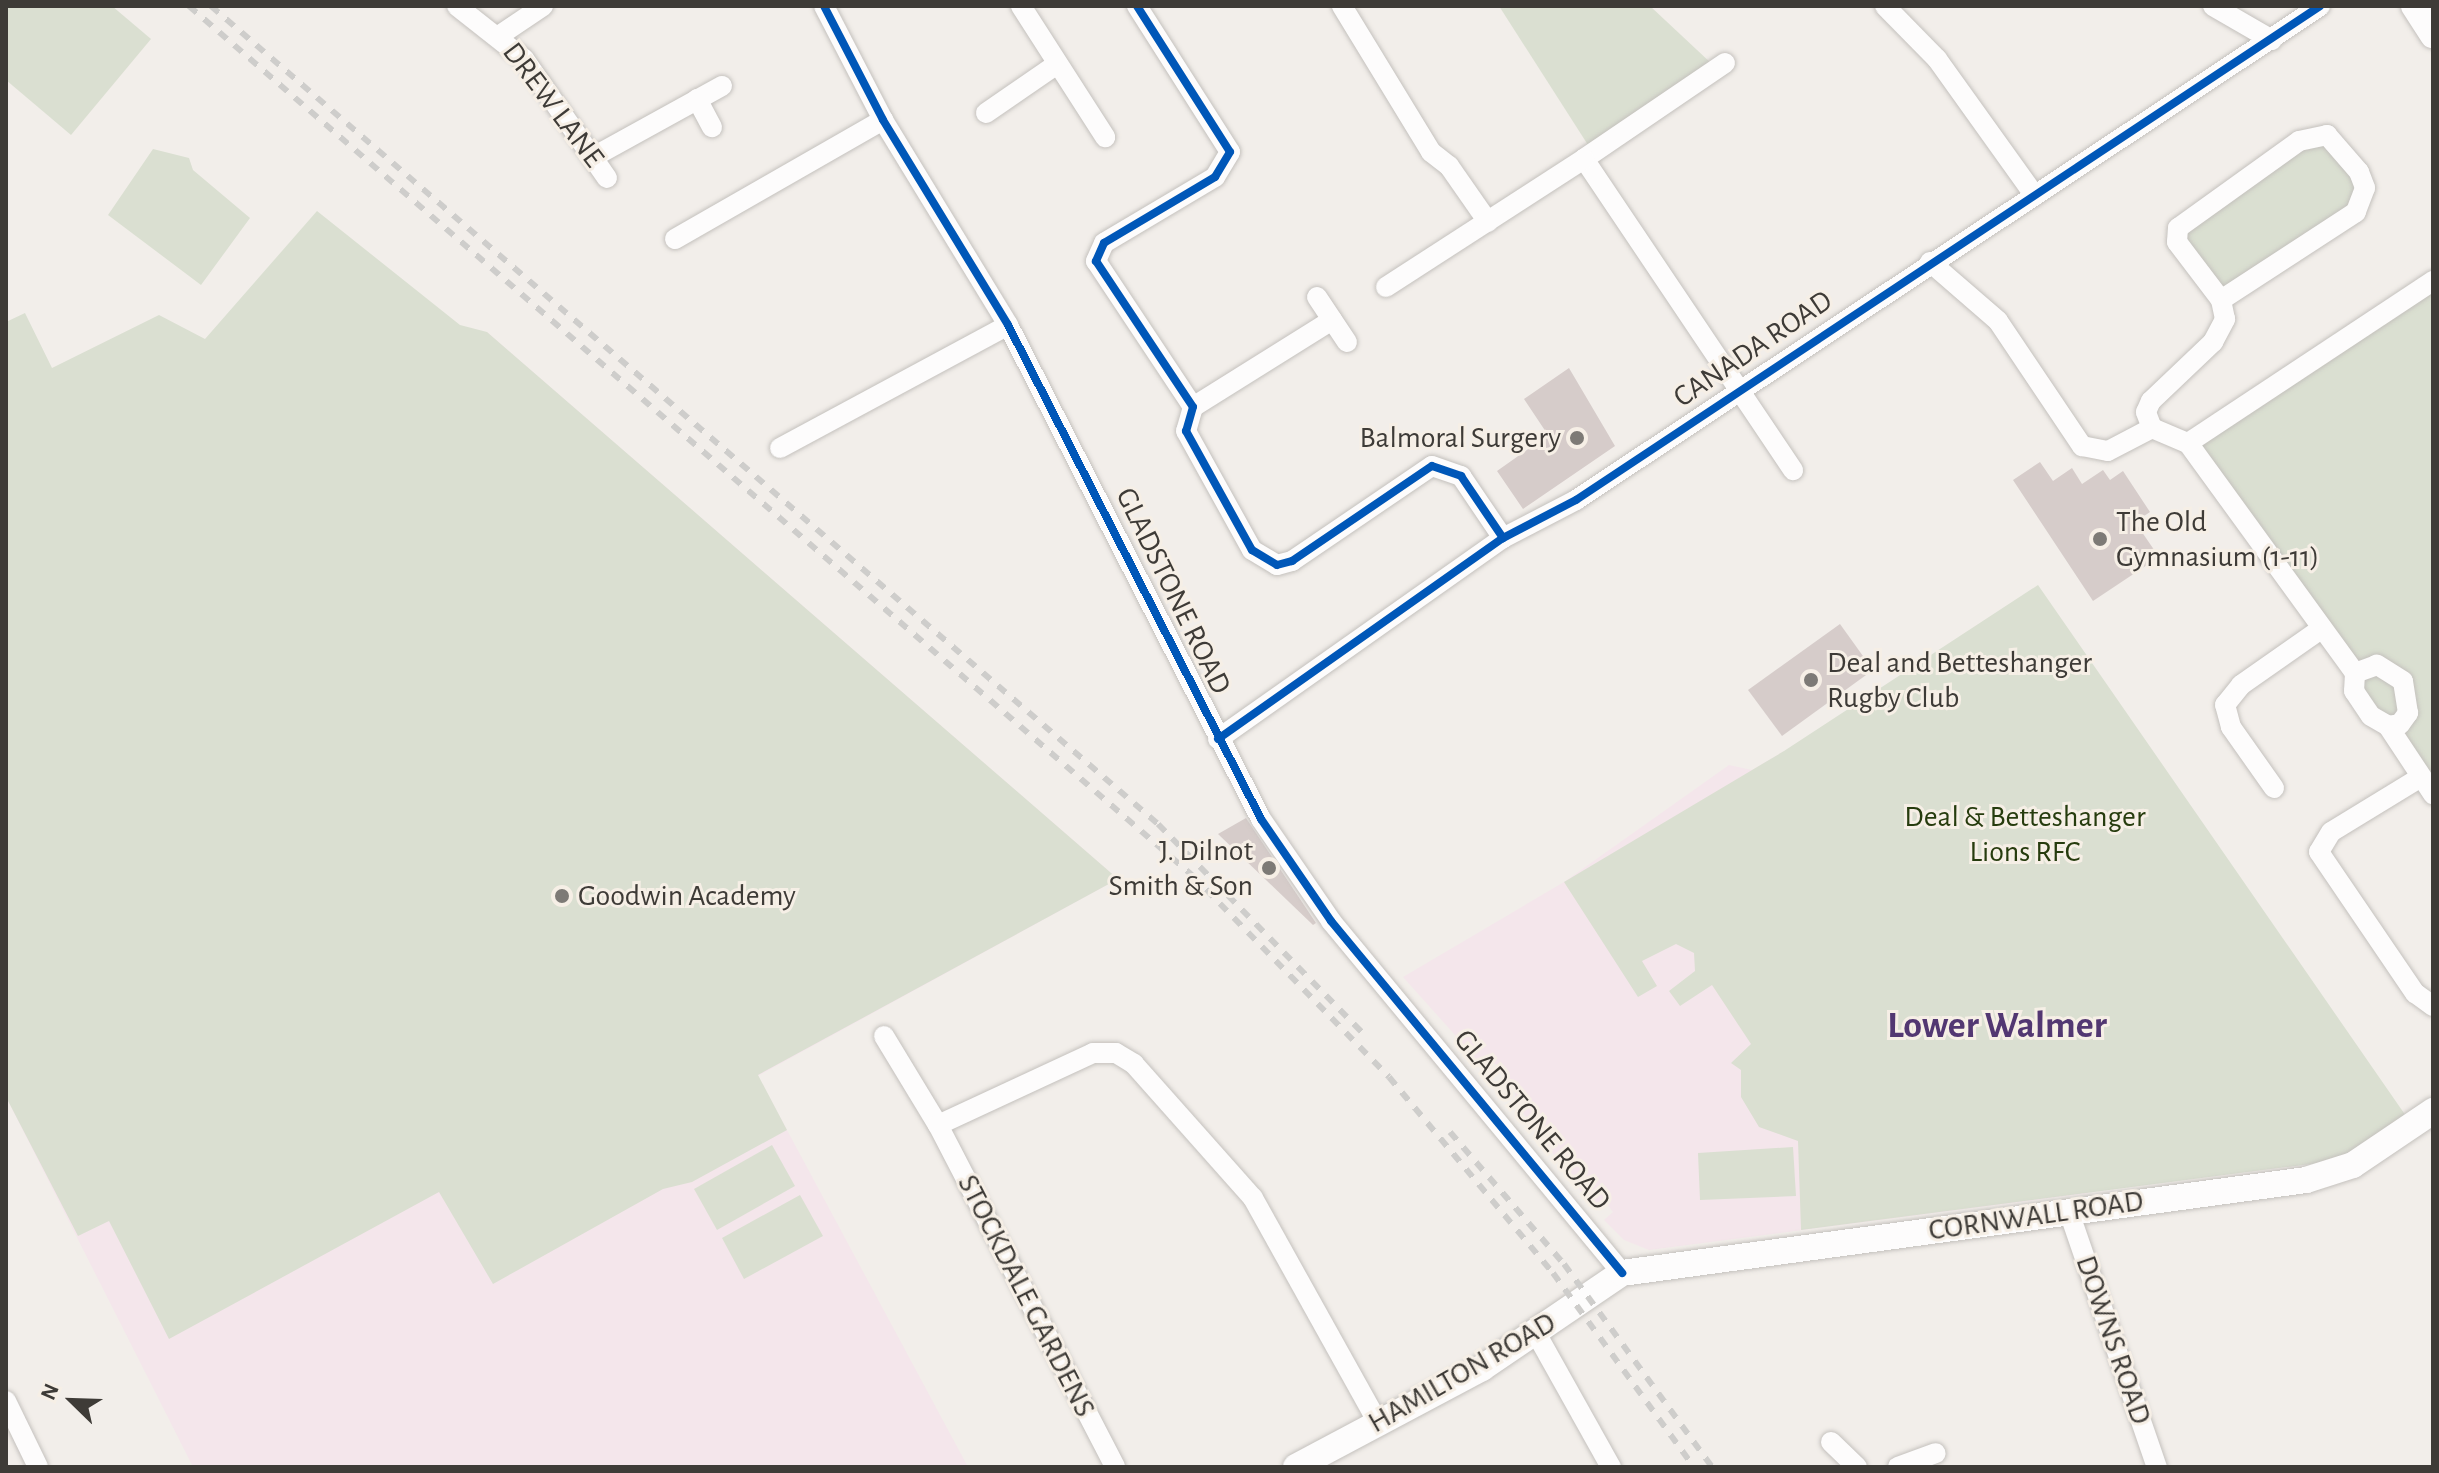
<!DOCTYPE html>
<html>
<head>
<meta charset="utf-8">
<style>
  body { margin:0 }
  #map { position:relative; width:2439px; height:1473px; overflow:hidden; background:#f2eeea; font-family:"Alegreya Sans",sans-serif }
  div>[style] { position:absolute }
  .education>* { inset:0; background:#f4e6eb }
  .green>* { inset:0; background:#dadfd1 }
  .building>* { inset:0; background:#d6ccca }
  .roads { filter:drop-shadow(0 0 2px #c4c1bd) drop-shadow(0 0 2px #c4c1bd) }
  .minor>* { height:20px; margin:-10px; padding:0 10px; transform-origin:10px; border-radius:10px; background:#fdfcfc }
  .major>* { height:26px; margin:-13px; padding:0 13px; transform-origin:13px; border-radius:13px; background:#fdfcfc }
  .rail>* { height:6px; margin-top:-3px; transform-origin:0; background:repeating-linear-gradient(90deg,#cecdcb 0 10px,transparent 0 20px) }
  .cycleway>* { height:8px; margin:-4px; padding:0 4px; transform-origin:4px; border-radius:4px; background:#0057b8 }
  .dots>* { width:22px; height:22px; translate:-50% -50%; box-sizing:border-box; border:4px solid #f6efe6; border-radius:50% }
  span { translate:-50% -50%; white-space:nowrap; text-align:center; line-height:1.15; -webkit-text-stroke:6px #f6efe6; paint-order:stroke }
  .street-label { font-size:30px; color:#3e3b37 }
  .poi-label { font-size:30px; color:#3e3b37 }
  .right { translate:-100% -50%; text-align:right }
  .left { translate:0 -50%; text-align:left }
  .park-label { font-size:30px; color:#263c0e }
  .district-label { font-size:38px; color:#523772; font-weight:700 }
  .frame { position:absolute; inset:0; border:8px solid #3e3b37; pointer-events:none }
  .north { position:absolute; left:32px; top:1361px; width:80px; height:80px; -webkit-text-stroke:6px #f6efe6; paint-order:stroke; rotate:293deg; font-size:22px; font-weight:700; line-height:32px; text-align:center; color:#3e3b37 }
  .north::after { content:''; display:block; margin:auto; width:28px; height:36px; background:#3e3b37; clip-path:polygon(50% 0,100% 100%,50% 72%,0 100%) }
</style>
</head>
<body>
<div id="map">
  <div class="education">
    <i style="clip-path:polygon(487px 332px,1118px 879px,758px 1076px,968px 1467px,193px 1467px,6px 1097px)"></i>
    <i style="clip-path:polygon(1784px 751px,2089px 1193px,1649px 1250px,1624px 1240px,1604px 1220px,1613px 1212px,1604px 1200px,1593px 1208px,1516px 1103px,1514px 1083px,1496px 1064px,1481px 1064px,1403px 977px,1564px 882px,1729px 765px,1752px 770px)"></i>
  </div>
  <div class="green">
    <i style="clip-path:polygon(6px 6px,112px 6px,151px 39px,71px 135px,6px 80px)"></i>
    <i style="clip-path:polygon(1499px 6px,1650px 6px,1712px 64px,1588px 145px)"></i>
    <i style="clip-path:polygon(2327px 135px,2363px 200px,2221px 300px,2178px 228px)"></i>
    <i style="clip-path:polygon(153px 149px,189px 158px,193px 170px,250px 218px,201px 285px,108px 215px)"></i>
    <i style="clip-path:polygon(317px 211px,460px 325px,487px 332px,1118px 879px,758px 1075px,787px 1130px,692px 1182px,663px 1189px,493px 1284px,439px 1192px,169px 1339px,109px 1221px,78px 1236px,6px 1097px,6px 322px,25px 313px,52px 368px,159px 315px,205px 339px)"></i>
    <i style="clip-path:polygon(2433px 281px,2433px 794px,2188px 443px)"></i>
    <i style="clip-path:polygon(2038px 585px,2406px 1116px,2341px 1160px,1801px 1230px,1798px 1141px,1759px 1127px,1741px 1097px,1741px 1070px,1731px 1063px,1751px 1044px,1712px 985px,1680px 1006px,1669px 991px,1695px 971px,1694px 953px,1676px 944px,1642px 961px,1657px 986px,1638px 997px,1564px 882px,1784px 751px)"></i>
    <i style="clip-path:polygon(772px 1145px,795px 1186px,717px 1230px,694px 1189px)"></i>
    <i style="clip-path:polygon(1793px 1147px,1796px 1196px,1700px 1200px,1698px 1153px)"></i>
    <i style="clip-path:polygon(800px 1195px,823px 1236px,744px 1279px,722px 1238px)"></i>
  </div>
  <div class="building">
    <i style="clip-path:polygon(1569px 368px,1615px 446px,1523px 509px,1497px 471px,1548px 435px,1524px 399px)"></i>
    <i style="clip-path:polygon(2040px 462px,2053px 481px,2072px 468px,2082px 484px,2103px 470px,2110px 480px,2123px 471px,2150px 512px,2135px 522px,2159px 557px,2093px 601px,2013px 480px)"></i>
    <i style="clip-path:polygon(1840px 624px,1873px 670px,1782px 736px,1748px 690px)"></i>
    <i style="clip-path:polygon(1246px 818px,1316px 923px,1313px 925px,1218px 834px)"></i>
  </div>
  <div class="roads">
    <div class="minor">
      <i style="left:457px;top:6px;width:85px;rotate:38.3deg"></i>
      <i style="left:524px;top:59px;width:145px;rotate:55.1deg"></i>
      <i style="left:824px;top:6px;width:128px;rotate:62.6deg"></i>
      <i style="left:883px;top:120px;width:240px;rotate:58.6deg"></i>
      <i style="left:1008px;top:325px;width:555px;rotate:62.88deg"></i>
      <i style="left:1261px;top:819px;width:124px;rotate:55.5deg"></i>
      <i style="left:1331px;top:921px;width:457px;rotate:50.4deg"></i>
      <i style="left:1021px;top:6px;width:156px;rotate:57.3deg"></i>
      <i style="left:1137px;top:6px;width:173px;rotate:57.5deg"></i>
      <i style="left:1230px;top:152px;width:29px;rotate:121deg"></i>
      <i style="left:1215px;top:177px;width:129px;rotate:149.3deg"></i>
      <i style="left:1104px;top:243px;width:20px;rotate:114deg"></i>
      <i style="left:1096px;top:261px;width:175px;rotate:56.4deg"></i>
      <i style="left:1193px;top:407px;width:25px;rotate:106deg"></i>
      <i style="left:1186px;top:431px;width:136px;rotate:61deg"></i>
      <i style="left:1252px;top:550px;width:29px;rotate:31deg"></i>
      <i style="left:1277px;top:565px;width:16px;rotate:-15deg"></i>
      <i style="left:1292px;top:561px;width:169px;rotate:-34.2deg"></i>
      <i style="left:1432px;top:466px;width:31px;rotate:19deg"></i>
      <i style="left:1461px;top:476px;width:75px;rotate:55.9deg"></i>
      <i style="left:1342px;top:6px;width:171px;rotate:58.6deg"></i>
      <i style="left:1431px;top:152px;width:23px;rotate:38deg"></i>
      <i style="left:1449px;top:166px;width:68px;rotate:55.1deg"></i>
      <i style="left:1885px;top:6px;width:74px;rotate:45.5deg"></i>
      <i style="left:1937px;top:59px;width:168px;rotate:54.4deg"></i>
      <i style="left:2213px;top:6px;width:68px;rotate:30deg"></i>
      <i style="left:500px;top:35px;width:52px;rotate:-34deg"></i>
      <i style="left:1725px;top:63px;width:171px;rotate:145.8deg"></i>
      <i style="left:1584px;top:159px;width:375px;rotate:56.1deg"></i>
      <i style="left:697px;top:99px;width:32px;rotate:62deg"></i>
      <i style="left:986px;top:113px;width:86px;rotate:-34.6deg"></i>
      <i style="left:595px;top:156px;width:145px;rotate:-28.9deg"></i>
      <i style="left:675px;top:239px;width:240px;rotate:-29.8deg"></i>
      <i style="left:1930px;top:262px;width:90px;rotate:40.9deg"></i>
      <i style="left:1998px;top:321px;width:151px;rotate:56.1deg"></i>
      <i style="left:2082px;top:446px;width:26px;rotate:11deg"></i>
      <i style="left:2108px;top:451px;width:50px;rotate:-27.6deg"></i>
      <i style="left:2152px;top:428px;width:39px;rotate:23deg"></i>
      <i style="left:2188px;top:443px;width:284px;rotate:54deg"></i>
      <i style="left:2355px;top:673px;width:18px;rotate:93deg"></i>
      <i style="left:2354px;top:691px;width:30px;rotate:56deg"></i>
      <i style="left:2371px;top:716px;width:20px;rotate:30deg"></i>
      <i style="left:2388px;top:726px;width:12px;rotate:-9deg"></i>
      <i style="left:2400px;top:724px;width:14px;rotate:-54deg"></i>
      <i style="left:2408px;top:713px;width:32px;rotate:-99deg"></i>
      <i style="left:2403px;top:681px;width:31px;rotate:-148deg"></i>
      <i style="left:2377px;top:665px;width:23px;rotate:160deg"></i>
      <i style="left:1386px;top:287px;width:236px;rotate:-32.9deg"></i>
      <i style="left:1317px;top:297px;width:54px;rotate:56.3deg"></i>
      <i style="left:1193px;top:407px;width:164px;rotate:-32deg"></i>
      <i style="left:2152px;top:428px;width:17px;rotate:-111deg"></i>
      <i style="left:2146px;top:412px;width:12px;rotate:-66deg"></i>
      <i style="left:2151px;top:401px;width:86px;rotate:-43.6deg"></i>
      <i style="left:2213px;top:342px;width:26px;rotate:-62deg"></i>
      <i style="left:2225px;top:319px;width:19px;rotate:-102deg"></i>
      <i style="left:2221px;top:300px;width:73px;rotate:-127.2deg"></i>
      <i style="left:2177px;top:242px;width:14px;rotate:-86deg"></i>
      <i style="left:2178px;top:228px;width:149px;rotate:-35.7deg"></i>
      <i style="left:2299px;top:141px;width:29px;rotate:-12deg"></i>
      <i style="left:2327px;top:135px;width:49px;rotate:49.1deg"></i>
      <i style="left:2359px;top:172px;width:17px;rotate:69deg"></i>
      <i style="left:2365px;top:188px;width:26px;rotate:111deg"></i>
      <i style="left:2356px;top:212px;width:161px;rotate:146.9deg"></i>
      <i style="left:2188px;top:443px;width:294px;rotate:-33.5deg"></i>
      <i style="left:780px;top:448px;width:259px;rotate:-28.3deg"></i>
      <i style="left:2388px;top:726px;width:82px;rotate:56.5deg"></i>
      <i style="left:1218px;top:739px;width:349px;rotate:-35.2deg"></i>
      <i style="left:1503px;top:538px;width:82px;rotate:-27.5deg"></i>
      <i style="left:1576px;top:500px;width:893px;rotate:-33.58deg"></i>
      <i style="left:2421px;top:777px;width:105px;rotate:148.6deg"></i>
      <i style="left:2331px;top:832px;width:23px;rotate:121deg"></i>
      <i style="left:2319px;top:852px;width:171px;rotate:55.8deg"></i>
      <i style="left:2415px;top:993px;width:22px;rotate:36deg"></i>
      <i style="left:2274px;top:788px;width:75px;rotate:-125.2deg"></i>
      <i style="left:2231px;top:727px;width:23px;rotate:-105deg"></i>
      <i style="left:2225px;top:705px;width:26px;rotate:-51deg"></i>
      <i style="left:2241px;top:685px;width:98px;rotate:-35deg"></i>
      <i style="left:884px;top:1036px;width:104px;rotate:58.8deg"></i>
      <i style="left:938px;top:1125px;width:385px;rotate:62.6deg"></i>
      <i style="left:938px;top:1125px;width:171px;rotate:-24.9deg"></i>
      <i style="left:1093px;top:1053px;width:23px"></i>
      <i style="left:1116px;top:1053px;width:21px;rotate:31deg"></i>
      <i style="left:1134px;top:1064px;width:179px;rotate:48.4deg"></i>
      <i style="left:1253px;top:1198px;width:257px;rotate:60.9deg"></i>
      <i style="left:2069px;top:1212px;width:270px;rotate:71deg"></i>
      <i style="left:1536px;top:1333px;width:154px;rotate:60.8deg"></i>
      <i style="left:6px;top:1401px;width:73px;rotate:64.1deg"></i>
      <i style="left:1831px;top:1442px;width:36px;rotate:44deg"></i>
      <i style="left:1898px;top:1467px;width:40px;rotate:-20.2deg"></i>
    </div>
    <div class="major">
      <i style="left:2414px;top:6px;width:35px;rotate:57deg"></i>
      <i style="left:1296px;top:1467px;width:211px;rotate:-28deg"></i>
      <i style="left:1482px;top:1368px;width:169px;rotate:-34.2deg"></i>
      <i style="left:1622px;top:1273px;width:690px;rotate:-7.74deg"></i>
      <i style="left:2306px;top:1180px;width:49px;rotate:-17.7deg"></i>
      <i style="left:2353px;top:1165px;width:97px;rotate:-34deg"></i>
    </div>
  </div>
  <div class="rail">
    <i style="left:189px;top:6px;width:1327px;rotate:40.91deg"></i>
    <i style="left:1192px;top:875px;width:282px;rotate:45.7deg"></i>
    <i style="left:1389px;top:1077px;width:256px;rotate:50.1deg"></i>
    <i style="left:1553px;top:1273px;width:240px;rotate:54deg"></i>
    <i style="left:211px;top:6px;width:1251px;rotate:40.82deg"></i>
    <i style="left:1158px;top:824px;width:293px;rotate:45.6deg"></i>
    <i style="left:1450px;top:1132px;width:174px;rotate:49.2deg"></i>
    <i style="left:1564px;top:1264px;width:251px;rotate:53.9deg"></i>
  </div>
  <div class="cycleway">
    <i style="left:824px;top:6px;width:128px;rotate:62.6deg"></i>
    <i style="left:883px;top:120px;width:240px;rotate:58.6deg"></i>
    <i style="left:1008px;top:325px;width:555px;rotate:62.88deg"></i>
    <i style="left:1261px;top:819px;width:124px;rotate:55.5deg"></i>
    <i style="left:1331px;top:921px;width:457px;rotate:50.4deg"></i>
    <i style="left:1137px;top:6px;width:173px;rotate:57.5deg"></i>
    <i style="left:1230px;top:152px;width:29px;rotate:121deg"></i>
    <i style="left:1215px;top:177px;width:129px;rotate:149.3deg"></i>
    <i style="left:1104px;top:243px;width:20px;rotate:114deg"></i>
    <i style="left:1096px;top:261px;width:175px;rotate:56.4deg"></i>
    <i style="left:1193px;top:407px;width:25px;rotate:106deg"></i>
    <i style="left:1186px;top:431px;width:136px;rotate:61deg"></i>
    <i style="left:1252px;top:550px;width:29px;rotate:31deg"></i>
    <i style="left:1277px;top:565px;width:16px;rotate:-15deg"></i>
    <i style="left:1292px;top:561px;width:169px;rotate:-34.2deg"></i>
    <i style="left:1432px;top:466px;width:31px;rotate:19deg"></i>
    <i style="left:1461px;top:476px;width:75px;rotate:55.9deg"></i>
    <i style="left:1218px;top:739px;width:349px;rotate:-35.2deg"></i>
    <i style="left:1503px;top:538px;width:82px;rotate:-27.5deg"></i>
    <i style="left:1576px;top:500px;width:893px;rotate:-33.58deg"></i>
  </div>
  <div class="dots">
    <i style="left:1577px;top:438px;background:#7d7a76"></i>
    <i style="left:2100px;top:539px;background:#7d7a76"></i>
    <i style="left:1811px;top:680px;background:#7d7a76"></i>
    <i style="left:1269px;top:868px;background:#7d7a76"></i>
    <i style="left:562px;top:896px;background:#7d7a76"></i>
  </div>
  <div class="street-label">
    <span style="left:553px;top:105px;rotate:53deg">DREW LANE</span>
    <span style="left:1753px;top:349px;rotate:-34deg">CANADA ROAD</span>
    <span style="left:1173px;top:591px;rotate:64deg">GLADSTONE ROAD</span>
    <span style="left:1532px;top:1120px;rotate:50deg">GLADSTONE ROAD</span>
    <span style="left:2036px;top:1216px;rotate:-8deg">CORNWALL ROAD</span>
    <span style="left:1026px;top:1296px;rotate:63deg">STOCKDALE GARDENS</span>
    <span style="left:2113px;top:1340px;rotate:71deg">DOWNS ROAD</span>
    <span style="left:1462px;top:1373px;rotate:-30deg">HAMILTON ROAD</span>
  </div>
  <div class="poi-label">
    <span class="right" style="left:1561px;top:438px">Balmoral Surgery</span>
    <span class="left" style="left:2116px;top:539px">The Old<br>Gymnasium (1-11)</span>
    <span class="left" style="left:1827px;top:680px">Deal and Betteshanger<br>Rugby Club</span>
    <span class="right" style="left:1253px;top:868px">J. Dilnot<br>Smith &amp; Son</span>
    <span class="left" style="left:578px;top:896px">Goodwin Academy</span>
  </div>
  <div class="park-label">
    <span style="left:2025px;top:834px">Deal &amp; Betteshanger<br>Lions RFC</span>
  </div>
  <div class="district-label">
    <span style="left:1997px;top:1027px">Lower Walmer</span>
  </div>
  <div class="frame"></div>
  <div class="north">N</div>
</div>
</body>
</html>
